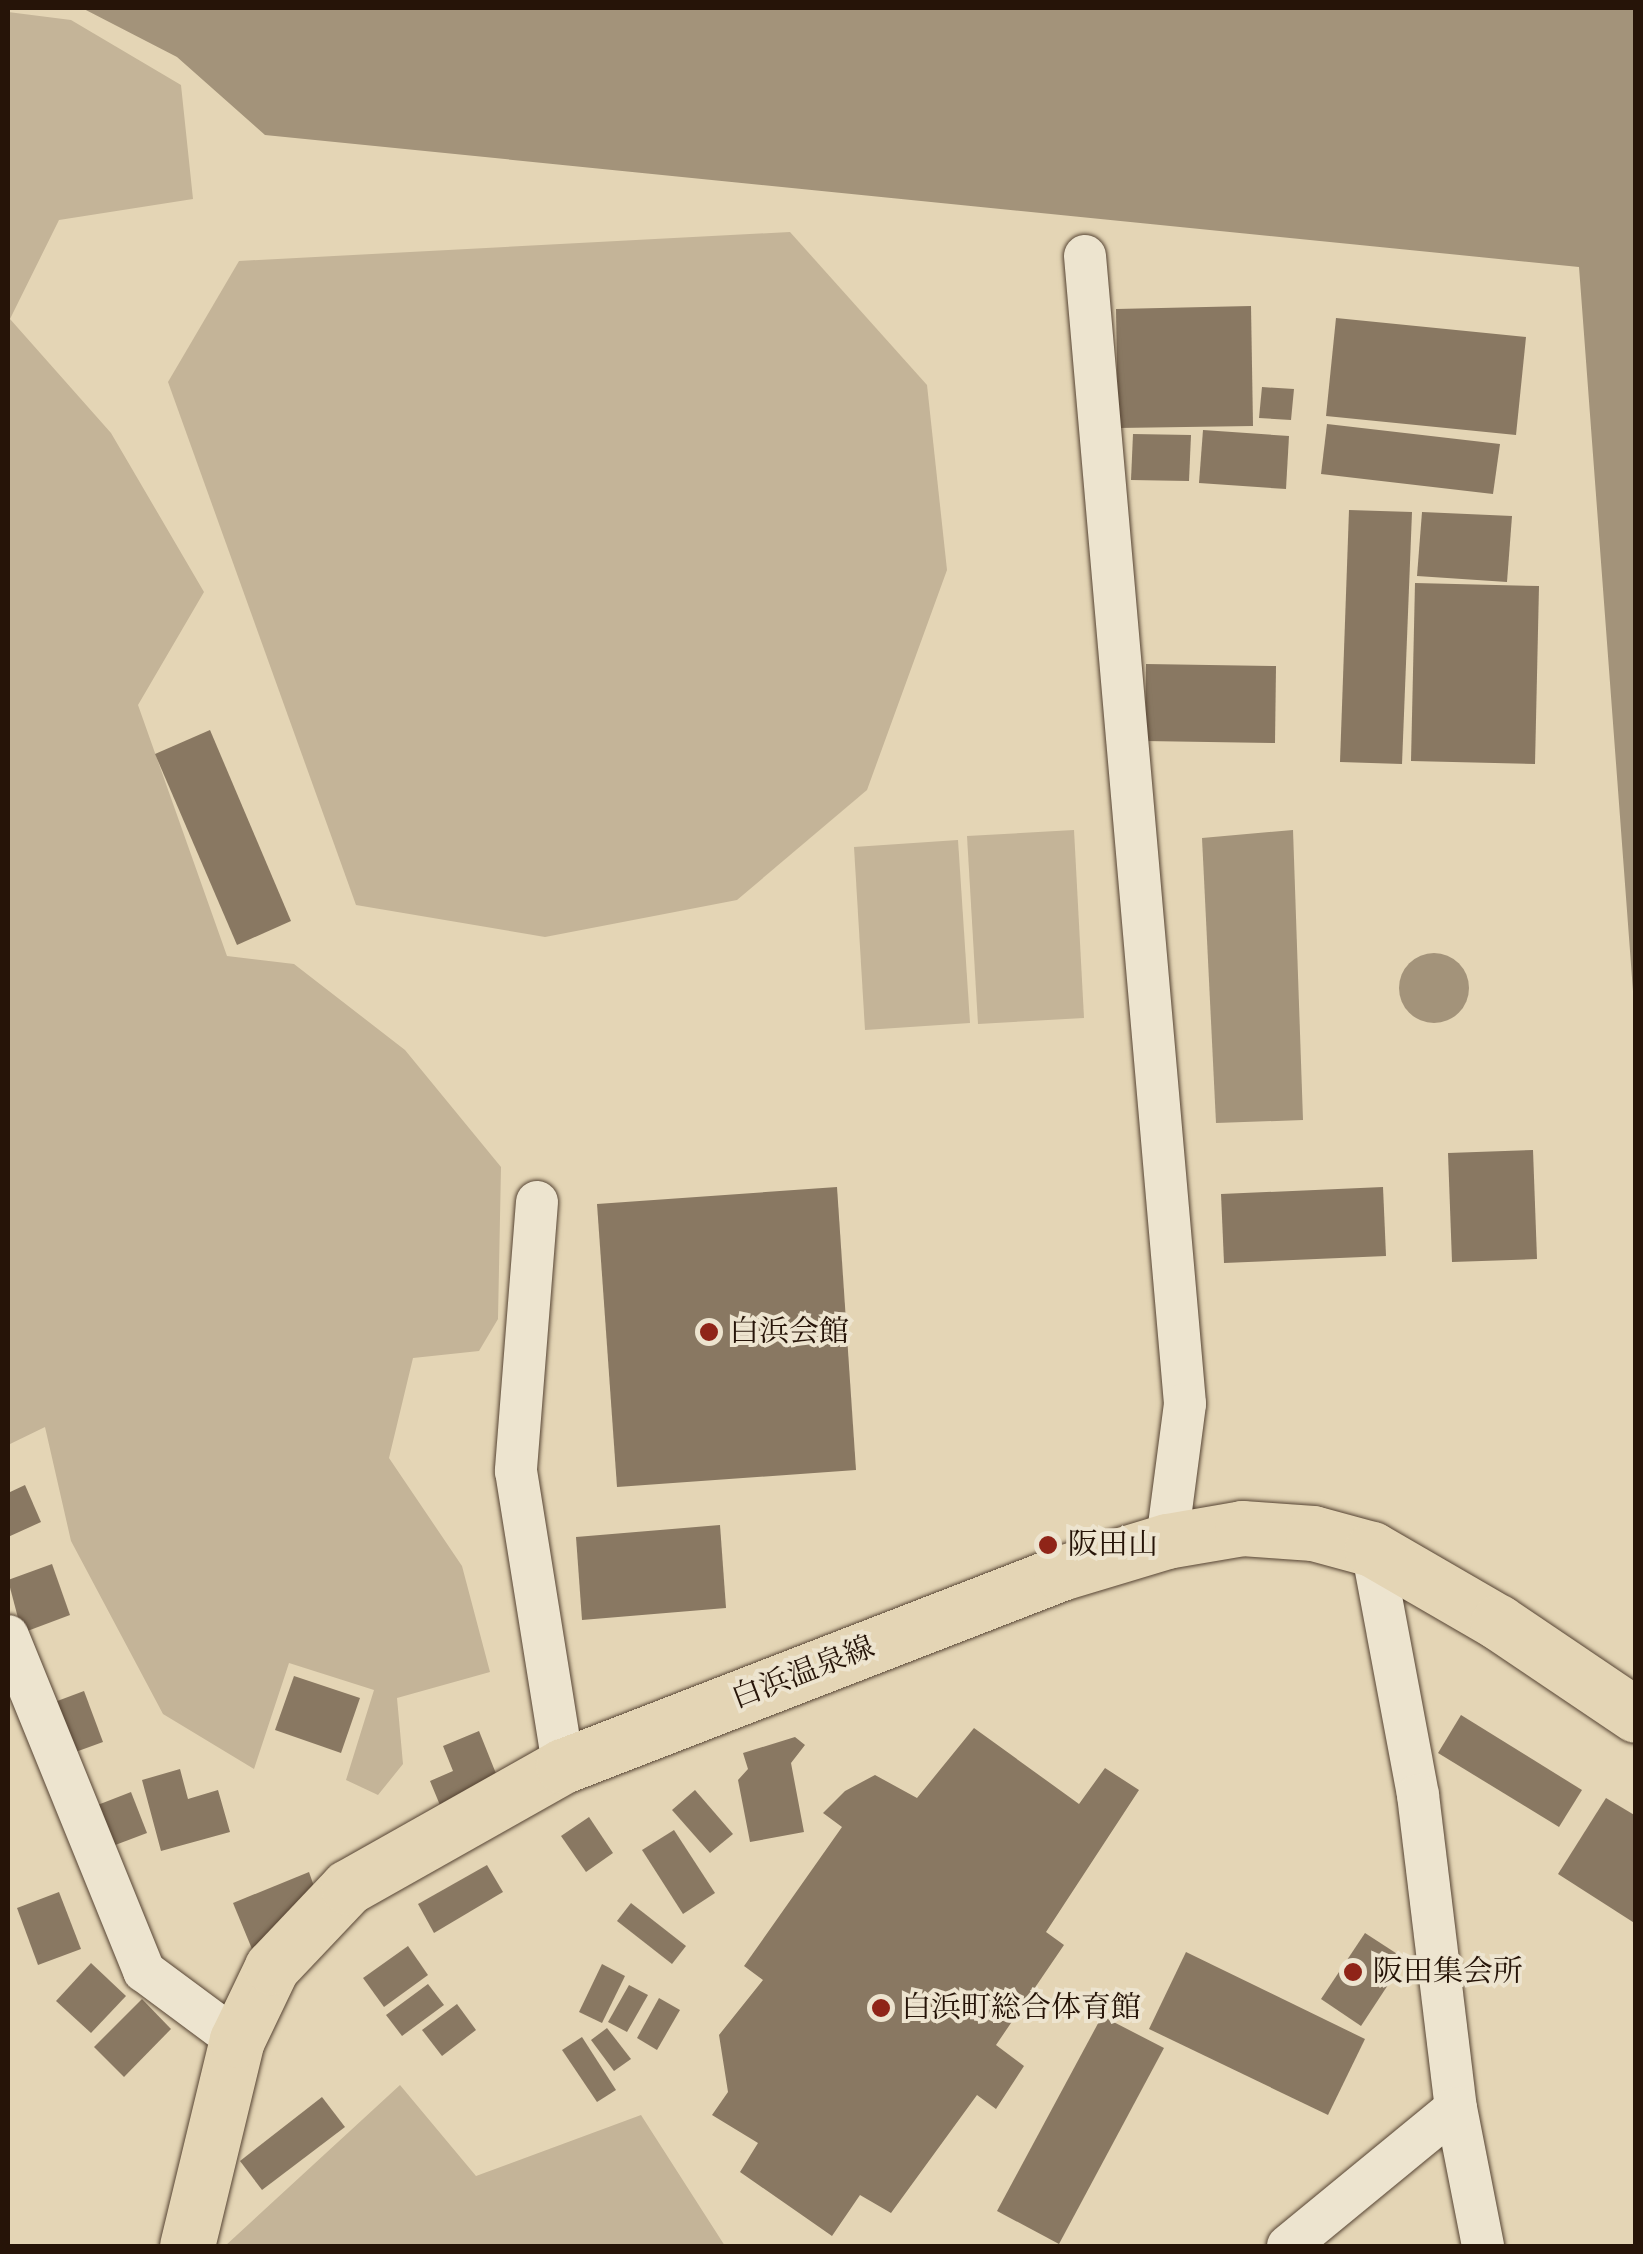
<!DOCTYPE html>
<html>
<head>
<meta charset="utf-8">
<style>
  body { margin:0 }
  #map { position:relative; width:1643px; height:2254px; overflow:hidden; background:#e4d5b5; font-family:"Libre Bodoni","Noto Serif JP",serif }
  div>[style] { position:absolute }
  .green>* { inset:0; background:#c4b498 }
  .water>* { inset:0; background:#a3937a }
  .round { border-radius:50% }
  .building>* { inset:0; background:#897862 }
  .roads { filter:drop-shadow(0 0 2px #564433) drop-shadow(0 0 2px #564433) }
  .street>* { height:42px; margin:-21px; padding:0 21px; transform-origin:21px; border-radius:21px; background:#ede4cf }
  .primary>* { height:55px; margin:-27.5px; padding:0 27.5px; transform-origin:27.5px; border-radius:27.5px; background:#e4d5b5 }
  .dots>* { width:28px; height:28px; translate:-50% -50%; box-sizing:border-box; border:5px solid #ede4cf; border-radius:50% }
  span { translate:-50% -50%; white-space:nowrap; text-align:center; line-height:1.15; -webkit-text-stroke:8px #ede4cf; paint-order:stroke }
  .poi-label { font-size:30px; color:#261408 }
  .left { translate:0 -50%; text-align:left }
  .street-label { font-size:30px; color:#261408 }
  .frame { position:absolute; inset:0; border:10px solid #261408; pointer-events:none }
</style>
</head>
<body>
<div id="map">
  <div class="green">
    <i style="clip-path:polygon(8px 12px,71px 20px,181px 85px,193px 199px,59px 220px,10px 319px,111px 433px,204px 592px,138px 705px,227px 956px,294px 964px,405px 1050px,501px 1167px,498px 1319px,479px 1351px,413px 1358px,389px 1458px,462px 1566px,490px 1672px,397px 1698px,403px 1764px,378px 1795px,346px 1780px,374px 1690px,289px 1663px,254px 1769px,163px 1714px,71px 1541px,45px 1427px,8px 1445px)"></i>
    <i style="clip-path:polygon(790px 232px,927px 385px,947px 570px,867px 790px,737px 900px,545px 937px,356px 905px,168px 382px,239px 261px)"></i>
    <i style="clip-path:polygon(1074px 830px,1084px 1018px,978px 1024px,967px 836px)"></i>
    <i style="clip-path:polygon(958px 840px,970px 1023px,865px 1030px,854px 847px)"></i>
    <i style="clip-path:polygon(400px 2085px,476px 2176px,641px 2115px,725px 2246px,225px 2246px)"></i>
  </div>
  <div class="water">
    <i style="clip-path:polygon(82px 8px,1635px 8px,1635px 1018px,1579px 267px,265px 135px,177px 57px)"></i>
    <i style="clip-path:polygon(1293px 830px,1303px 1120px,1216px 1123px,1202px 838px)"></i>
    <i class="round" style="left:1399px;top:953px;width:70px;height:70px"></i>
  </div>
  <div class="building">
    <i style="clip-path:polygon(1251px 306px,1253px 426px,1118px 428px,1116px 309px)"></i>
    <i style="clip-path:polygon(1336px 318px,1526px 337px,1516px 435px,1326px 416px)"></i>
    <i style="clip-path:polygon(1262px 387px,1294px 389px,1291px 420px,1259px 418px)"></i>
    <i style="clip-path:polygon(1327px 424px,1500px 444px,1493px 494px,1321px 474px)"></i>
    <i style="clip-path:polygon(1203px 430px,1289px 436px,1286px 489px,1199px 483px)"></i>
    <i style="clip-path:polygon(1133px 434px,1191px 435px,1189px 481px,1131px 480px)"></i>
    <i style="clip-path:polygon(1349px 510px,1412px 512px,1402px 764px,1340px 762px)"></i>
    <i style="clip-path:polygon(1422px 512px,1512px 516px,1507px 582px,1417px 576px)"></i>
    <i style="clip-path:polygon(1415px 583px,1539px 586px,1535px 764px,1411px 761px)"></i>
    <i style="clip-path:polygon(1146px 664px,1276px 666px,1275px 743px,1145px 741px)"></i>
    <i style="clip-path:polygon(210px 730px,291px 921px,237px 945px,155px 754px)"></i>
    <i style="clip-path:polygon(1533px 1150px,1537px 1259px,1452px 1262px,1448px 1153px)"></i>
    <i style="clip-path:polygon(837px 1187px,856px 1470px,617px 1487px,597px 1204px)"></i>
    <i style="clip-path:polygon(1383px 1187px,1386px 1256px,1224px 1263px,1221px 1194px)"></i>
    <i style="clip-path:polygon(25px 1485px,41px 1522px,8px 1537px,8px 1493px)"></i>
    <i style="clip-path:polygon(720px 1525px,726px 1608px,582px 1620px,576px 1537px)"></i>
    <i style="clip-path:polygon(52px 1564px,70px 1615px,22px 1633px,8px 1580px)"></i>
    <i style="clip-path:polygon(294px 1676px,360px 1698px,341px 1753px,275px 1730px)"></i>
    <i style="clip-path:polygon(84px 1691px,103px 1742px,70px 1754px,52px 1703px)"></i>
    <i style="clip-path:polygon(1461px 1715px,1582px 1790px,1559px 1827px,1438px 1753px)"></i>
    <i style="clip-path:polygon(974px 1728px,1079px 1804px,1105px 1768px,1139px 1790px,1046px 1932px,1064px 1945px,996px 2045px,1024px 2066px,996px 2109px,977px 2095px,891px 2213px,860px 2195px,832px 2236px,740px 2172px,758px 2143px,712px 2115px,728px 2092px,719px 2035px,763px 1980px,744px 1966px,842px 1827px,823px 1813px,845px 1791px,875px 1775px,917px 1798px)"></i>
    <i style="clip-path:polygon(479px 1731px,501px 1786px,442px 1810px,430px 1781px,453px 1771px,443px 1746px)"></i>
    <i style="clip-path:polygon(795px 1737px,805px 1745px,791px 1763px,804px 1832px,750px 1842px,738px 1780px,748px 1769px,743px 1753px)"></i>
    <i style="clip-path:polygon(180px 1769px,188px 1799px,218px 1790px,230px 1832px,161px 1851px,142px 1780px)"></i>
    <i style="clip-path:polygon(695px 1790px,733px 1834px,710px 1853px,672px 1810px)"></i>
    <i style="clip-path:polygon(131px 1792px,147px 1833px,110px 1847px,95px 1806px)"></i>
    <i style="clip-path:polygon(1606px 1798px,1636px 1816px,1636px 1924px,1558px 1874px)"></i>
    <i style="clip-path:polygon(589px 1817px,613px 1853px,586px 1872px,561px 1836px)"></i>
    <i style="clip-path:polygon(674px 1830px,715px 1893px,683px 1914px,642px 1850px)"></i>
    <i style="clip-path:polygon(487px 1865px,503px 1892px,434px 1933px,418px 1904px)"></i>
    <i style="clip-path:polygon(309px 1872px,316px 1892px,252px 1949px,233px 1903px)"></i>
    <i style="clip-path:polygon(59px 1892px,81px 1949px,38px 1965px,17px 1908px)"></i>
    <i style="clip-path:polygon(631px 1903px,686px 1946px,672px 1964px,617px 1921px)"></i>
    <i style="clip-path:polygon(1365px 1933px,1405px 1959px,1361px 2026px,1321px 1999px)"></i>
    <i style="clip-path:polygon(408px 1946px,428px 1975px,384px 2007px,363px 1978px)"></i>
    <i style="clip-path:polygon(1186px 1952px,1365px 2039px,1328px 2115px,1149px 2029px)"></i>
    <i style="clip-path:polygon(91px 1963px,126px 1996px,91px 2033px,56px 2001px)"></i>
    <i style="clip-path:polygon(602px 1964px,625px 1976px,602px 2023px,579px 2012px)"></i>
    <i style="clip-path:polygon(428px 1984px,444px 2005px,402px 2036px,386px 2015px)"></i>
    <i style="clip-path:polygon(629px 1985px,648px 1995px,627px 2032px,608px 2022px)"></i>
    <i style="clip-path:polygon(659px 1998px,680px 2010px,657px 2050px,637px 2038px)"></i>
    <i style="clip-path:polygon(142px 1999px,171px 2029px,124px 2077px,94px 2047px)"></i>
    <i style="clip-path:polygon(457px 2004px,476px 2030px,442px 2056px,422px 2030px)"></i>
    <i style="clip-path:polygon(1102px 2016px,1164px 2048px,1059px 2244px,997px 2211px)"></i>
    <i style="clip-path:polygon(607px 2028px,631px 2059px,614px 2071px,591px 2040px)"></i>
    <i style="clip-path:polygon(582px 2037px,616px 2090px,597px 2102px,562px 2050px)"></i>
    <i style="clip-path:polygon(322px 2097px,345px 2127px,262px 2190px,240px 2161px)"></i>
  </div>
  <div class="roads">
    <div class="street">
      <i style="left:1085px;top:256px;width:1152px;rotate:85.02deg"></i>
      <i style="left:1185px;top:1404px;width:138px;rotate:97.5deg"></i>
      <i style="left:537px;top:1202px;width:270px;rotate:94.5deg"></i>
      <i style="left:516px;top:1471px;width:299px;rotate:80.9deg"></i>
      <i style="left:1372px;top:1549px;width:250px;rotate:79.4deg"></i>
      <i style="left:1418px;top:1795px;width:315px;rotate:83.1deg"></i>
      <i style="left:1456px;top:2108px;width:141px;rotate:78.9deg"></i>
      <i style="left:8px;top:1636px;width:362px;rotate:67.9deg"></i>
      <i style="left:144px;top:1971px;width:116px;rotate:36.6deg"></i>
      <i style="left:1288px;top:2246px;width:217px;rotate:-39.4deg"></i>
    </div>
    <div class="primary">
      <i style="left:187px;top:2246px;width:212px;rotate:-76.4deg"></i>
      <i style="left:237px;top:2040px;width:81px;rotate:-64.4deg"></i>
      <i style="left:272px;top:1967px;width:110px;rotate:-46.5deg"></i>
      <i style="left:348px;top:1887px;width:247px;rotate:-29.4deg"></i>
      <i style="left:563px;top:1766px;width:534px;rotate:-21.18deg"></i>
      <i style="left:1061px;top:1573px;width:111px;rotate:-16.8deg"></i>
      <i style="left:1167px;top:1541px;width:76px;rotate:-9.8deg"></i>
      <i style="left:1242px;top:1528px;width:71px;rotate:4deg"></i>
      <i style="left:1313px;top:1533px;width:61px;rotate:15.2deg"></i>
      <i style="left:1372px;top:1549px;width:146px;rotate:30.1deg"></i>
      <i style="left:1498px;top:1622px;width:166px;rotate:34deg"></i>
    </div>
  </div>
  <div class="dots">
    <i style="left:709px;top:1332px;background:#8f2418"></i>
    <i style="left:1048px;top:1545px;background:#8f2418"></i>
    <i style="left:1353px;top:1972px;background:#8f2418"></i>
    <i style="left:881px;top:2008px;background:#8f2418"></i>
  </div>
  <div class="poi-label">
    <span class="left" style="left:729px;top:1332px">白浜会館</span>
    <span class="left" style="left:1068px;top:1545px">阪田山</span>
    <span class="left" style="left:1373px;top:1972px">阪田集会所</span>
    <span class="left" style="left:901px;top:2008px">白浜町総合体育館</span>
  </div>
  <div class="street-label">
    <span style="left:803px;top:1673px;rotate:-21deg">白浜温泉線</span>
  </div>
  <div class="frame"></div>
</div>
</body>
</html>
